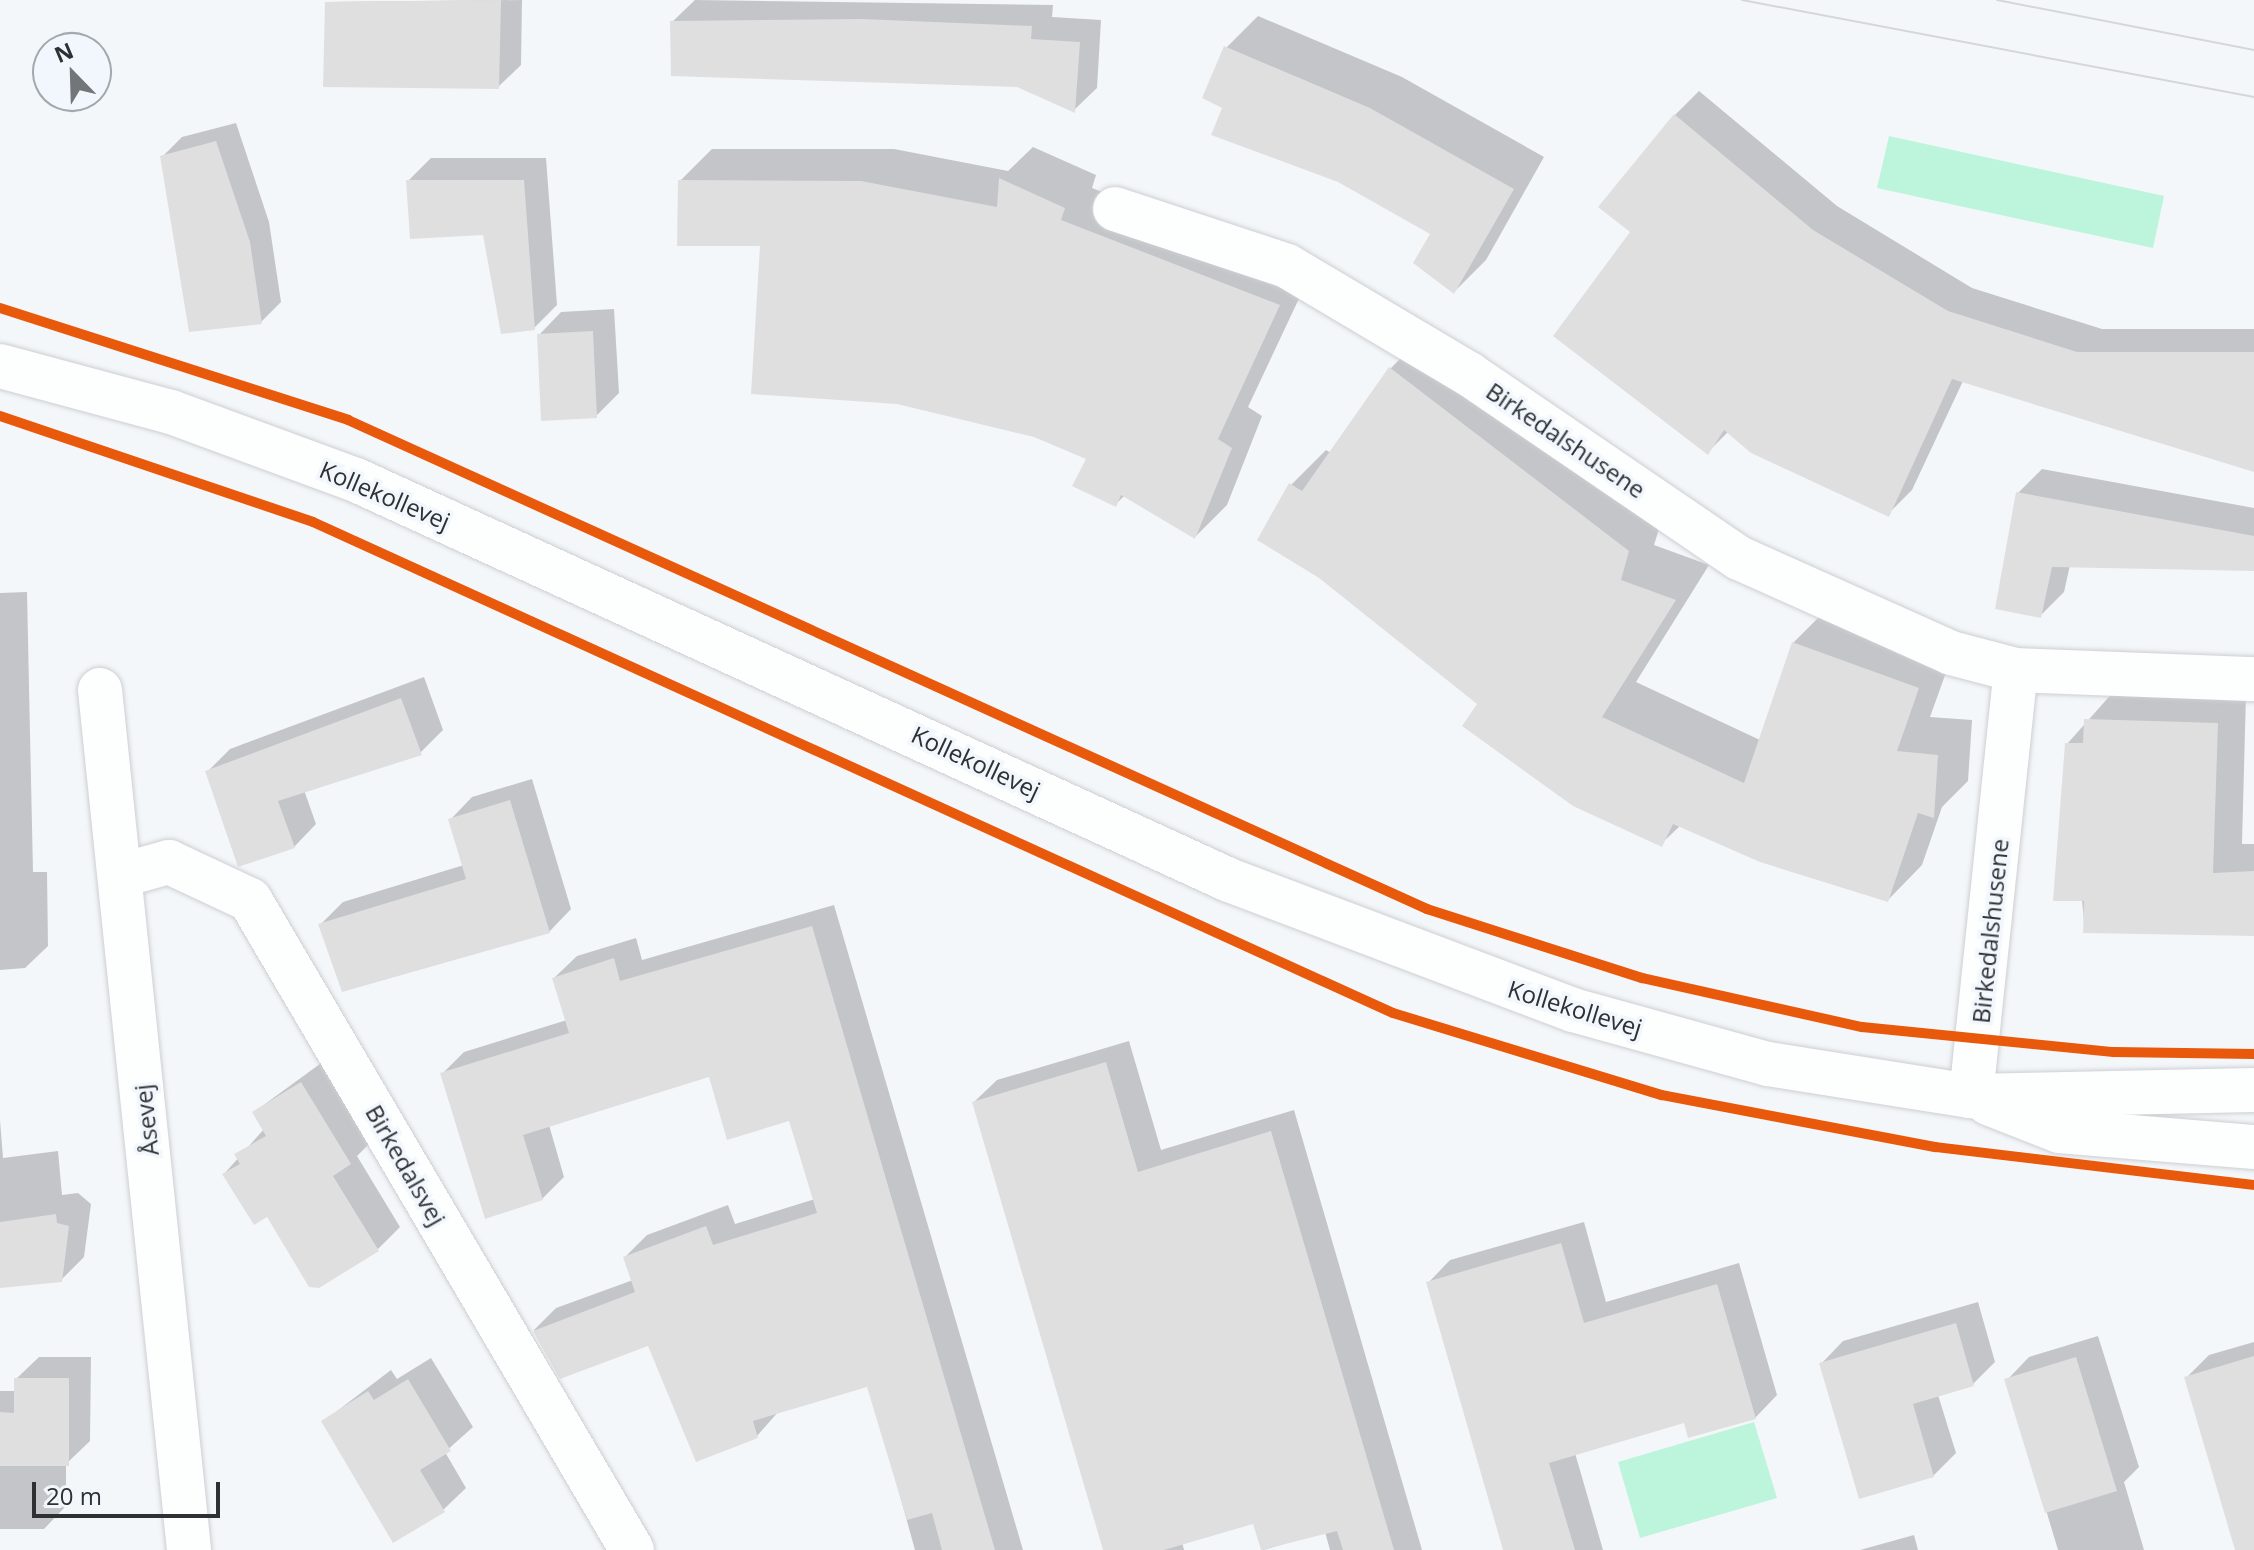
<!DOCTYPE html>
<html>
<head>
<meta charset="utf-8">
<style>
  body { margin:0 }
  #map { position:relative; width:2254px; height:1550px; overflow:hidden; background:#f4f7fa; font-family:"Open Sans",sans-serif }
  div>[style] { position:absolute }
  .green>* { inset:0; background:#bcf5db }
  .shadow>* { inset:0; background:#0003 }
  .building>* { inset:0; background:#e0dfe0 }
  .roads { filter:drop-shadow(0 0 2px #cdcfd2) drop-shadow(0 0 2px #cdcfd2) }
  .street>* { height:44px; margin:-22px; padding:0 22px; transform-origin:22px; border-radius:22px; background:#fdfefe }
  .secondary>* { height:44px; margin:-22px; padding:0 22px; transform-origin:22px; border-radius:22px; background:#fdfefe }
  .tram>* { height:2px; margin:-1px; padding:0 1px; transform-origin:1px; border-radius:1px; background:#d5d6d7 }
  .cycleway>* { height:10px; margin:-5px; padding:0 5px; transform-origin:5px; border-radius:5px; background:#e8590c }
  span { translate:-50% -50%; white-space:nowrap; text-align:center; line-height:1.15; -webkit-text-stroke:7px #f1f7fd; paint-order:stroke }
  .street-label { font-size:24px; color:#2e3134 }
  .north { position:absolute; left:32px; top:32px; width:80px; height:80px; box-sizing:border-box; background:#f1f7fd; border:2px solid #a3a8ad; border-radius:50%; rotate:337deg; font-size:22px; font-weight:700; line-height:32px; text-align:center; color:#2e3134 }
  .north::after { content:''; display:block; margin:auto; width:28px; height:36px; background:#737679; clip-path:polygon(50% 0,100% 100%,50% 72%,0 100%) }
  .scale { position:absolute; left:32px; top:1482px; width:188px; height:36px; box-sizing:border-box; border:4px solid #2e3134; border-top:0; padding-left:10px; font-size:24px; line-height:28px; white-space:nowrap; color:#2e3134; -webkit-text-stroke:6px #f1f7fd; paint-order:stroke }
</style>
</head>
<body>
<div id="map">
  <div class="green">
    <i style="clip-path:polygon(1889px 136px,2164px 196px,2153px 248px,1877px 188px)"></i>
    <i style="clip-path:polygon(1754px 1422px,1777px 1498px,1640px 1538px,1618px 1462px)"></i>
  </div>
  <div class="shadow">
    <i style="clip-path:polygon(522px 0,521px 65px,498px 87px,327px 2px)"></i>
    <i style="clip-path:polygon(695px 0,1053px 5px,1052px 17px,1101px 20px,1097px 88px,1074px 110px,1017px 85px,672px 22px)"></i>
    <i style="clip-path:polygon(1258px 16px,1402px 77px,1544px 157px,1486px 260px,1454px 292px,1432px 233px,1225px 107px,1226px 48px)"></i>
    <i style="clip-path:polygon(1699px 91px,1837px 206px,1972px 288px,2102px 329px,2254px 329px,2254px 470px,1963px 381px,1912px 490px,1888px 514px,1729px 431px,1708px 452px,1633px 232px,1675px 115px)"></i>
    <i style="clip-path:polygon(236px 123px,269px 222px,281px 302px,261px 322px,163px 156px,182px 137px)"></i>
    <i style="clip-path:polygon(1033px 147px,1096px 175px,1092px 188px,1311px 273px,1248px 407px,1262px 416px,1227px 505px,1195px 537px,1125px 495px,1116px 504px,1088px 458px,762px 244px,680px 181px,712px 149px,894px 149px,1008px 171px)"></i>
    <i style="clip-path:polygon(431px 158px,546px 158px,557px 305px,534px 328px,484px 233px,408px 181px)"></i>
    <i style="clip-path:polygon(614px 309px,619px 393px,596px 416px,539px 335px,561px 312px)"></i>
    <i style="clip-path:polygon(1426px 333px,1663px 516px,1654px 545px,1709px 565px,1636px 682px,1760px 740px,1793px 643px,1828px 608px,1953px 653px,1930px 717px,1972px 720px,1968px 781px,1942px 807px,1922px 865px,1888px 900px,1681px 825px,1661px 844px,1479px 704px,1291px 485px,1326px 450px,1331px 453px,1391px 368px)"></i>
    <i style="clip-path:polygon(2042px 469px,2254px 508px,2254px 569px,2070px 565px,2064px 592px,2040px 616px,2018px 493px)"></i>
    <i style="clip-path:polygon(27px 592px,33px 872px,47px 872px,48px 946px,25px 968px,0 970px,0 593px)"></i>
    <i style="clip-path:polygon(424px 677px,443px 730px,420px 753px,304px 790px,316px 824px,294px 847px,207px 772px,230px 749px)"></i>
    <i style="clip-path:polygon(2115px 690px,2246px 694px,2242px 844px,2254px 844px,2254px 934px,2085px 931px,2067px 744px)"></i>
    <i style="clip-path:polygon(532px 779px,571px 909px,549px 932px,321px 924px,343px 902px,464px 865px,450px 820px,472px 797px)"></i>
    <i style="clip-path:polygon(834px 905px,1023px 1550px,915px 1550px,869px 1384px,779px 1411px,757px 1436px,649px 1344px,561px 1376px,534px 1330px,556px 1308px,633px 1280px,625px 1257px,647px 1235px,728px 1205px,735px 1224px,815px 1199px,791px 1119px,710px 1075px,549px 1125px,564px 1177px,542px 1199px,442px 1074px,464px 1052px,567px 1020px,554px 978px,577px 956px,636px 938px,642px 960px)"></i>
    <i style="clip-path:polygon(1129px 1041px,1161px 1150px,1294px 1110px,1422px 1550px,1330px 1550px,1325px 1532px,1263px 1550px,1254px 1521px,1182px 1542px,1184px 1550px,1105px 1550px,974px 1102px,997px 1080px)"></i>
    <i style="clip-path:polygon(324px 1061px,372px 1141px,357px 1156px,400px 1227px,378px 1249px,268px 1215px,224px 1174px,264px 1129px,254px 1112px)"></i>
    <i style="clip-path:polygon(0 1120px,3px 1158px,58px 1151px,62px 1195px,78px 1193px,91px 1204px,84px 1257px,61px 1280px,0 1286px)"></i>
    <i style="clip-path:polygon(1584px 1222px,1606px 1302px,1739px 1263px,1777px 1395px,1755px 1418px,1685px 1421px,1575px 1453px,1603px 1550px,1506px 1550px,1428px 1283px,1450px 1260px)"></i>
    <i style="clip-path:polygon(1978px 1302px,1995px 1362px,1973px 1384px,1938px 1395px,1956px 1453px,1933px 1476px,1821px 1364px,1843px 1341px)"></i>
    <i style="clip-path:polygon(2098px 1336px,2139px 1467px,2124px 1482px,2144px 1550px,2058px 1550px,2007px 1380px,2029px 1357px)"></i>
    <i style="clip-path:polygon(2254px 1342px,2254px 1440px,2186px 1378px,2209px 1355px)"></i>
    <i style="clip-path:polygon(39px 1357px,91px 1357px,90px 1441px,66px 1464px,66px 1506px,44px 1529px,0 1529px,0 1391px,16px 1391px,16px 1379px)"></i>
    <i style="clip-path:polygon(431px 1358px,473px 1427px,445px 1452px,466px 1488px,443px 1510px,324px 1421px,391px 1370px,397px 1379px)"></i>
    <i style="clip-path:polygon(1914px 1535px,1918px 1550px,1860px 1550px)"></i>
  </div>
  <div class="building">
    <i style="clip-path:polygon(501px 0,499px 89px,323px 87px,325px 2px)"></i>
    <i style="clip-path:polygon(862px 19px,1032px 26px,1031px 39px,1080px 42px,1075px 113px,1017px 87px,671px 76px,670px 21px)"></i>
    <i style="clip-path:polygon(1224px 46px,1370px 108px,1514px 189px,1454px 294px,1413px 263px,1430px 234px,1338px 182px,1211px 135px,1222px 108px,1202px 98px)"></i>
    <i style="clip-path:polygon(1674px 114px,1813px 230px,1948px 311px,2077px 352px,2254px 352px,2254px 472px,1952px 379px,1889px 517px,1751px 453px,1724px 430px,1708px 455px,1553px 336px,1630px 232px,1598px 207px)"></i>
    <i style="clip-path:polygon(216px 141px,250px 242px,262px 324px,189px 332px,160px 156px)"></i>
    <i style="clip-path:polygon(999px 178px,1065px 208px,1061px 220px,1280px 305px,1218px 439px,1232px 448px,1195px 539px,1121px 495px,1116px 507px,1072px 486px,1086px 459px,1034px 437px,897px 404px,751px 394px,760px 246px,677px 246px,678px 180px,861px 181px,997px 207px)"></i>
    <i style="clip-path:polygon(406px 180px,524px 180px,535px 330px,501px 334px,483px 235px,410px 239px)"></i>
    <i style="clip-path:polygon(593px 331px,597px 418px,541px 421px,537px 334px)"></i>
    <i style="clip-path:polygon(1389px 367px,1629px 551px,1621px 580px,1676px 600px,1602px 717px,1744px 783px,1792px 642px,1919px 688px,1897px 751px,1938px 755px,1934px 818px,1918px 813px,1888px 902px,1760px 862px,1673px 824px,1662px 847px,1573px 806px,1462px 726px,1477px 704px,1319px 578px,1257px 540px,1289px 483px,1302px 491px)"></i>
    <i style="clip-path:polygon(2016px 492px,2254px 536px,2254px 571px,2052px 567px,2041px 618px,1995px 609px)"></i>
    <i style="clip-path:polygon(401px 698px,422px 755px,278px 801px,295px 848px,238px 867px,205px 771px)"></i>
    <i style="clip-path:polygon(2084px 719px,2218px 723px,2213px 873px,2254px 871px,2254px 936px,2083px 933px,2084px 901px,2053px 901px,2065px 743px,2083px 743px)"></i>
    <i style="clip-path:polygon(510px 800px,550px 933px,342px 992px,318px 924px,466px 879px,448px 819px)"></i>
    <i style="clip-path:polygon(812px 926px,874px 1138px,995px 1550px,942px 1550px,932px 1513px,907px 1520px,867px 1387px,753px 1421px,758px 1438px,696px 1462px,648px 1346px,560px 1379px,533px 1331px,635px 1292px,623px 1257px,706px 1226px,713px 1245px,817px 1213px,789px 1121px,727px 1140px,709px 1077px,523px 1135px,543px 1200px,485px 1219px,440px 1073px,569px 1033px,552px 978px,614px 958px,620px 981px)"></i>
    <i style="clip-path:polygon(1106px 1062px,1138px 1172px,1271px 1131px,1394px 1550px,1343px 1550px,1337px 1531px,1261px 1550px,1253px 1524px,1164px 1550px,1103px 1550px,972px 1102px)"></i>
    <i style="clip-path:polygon(301px 1082px,351px 1164px,333px 1176px,379px 1251px,319px 1288px,309px 1287px,267px 1217px,254px 1225px,222px 1174px,240px 1164px,234px 1154px,266px 1136px,252px 1112px)"></i>
    <i style="clip-path:polygon(56px 1214px,57px 1223px,69px 1226px,62px 1282px,0 1288px,0 1222px)"></i>
    <i style="clip-path:polygon(1561px 1243px,1584px 1323px,1717px 1284px,1756px 1419px,1688px 1438px,1684px 1423px,1549px 1463px,1575px 1550px,1503px 1550px,1426px 1282px)"></i>
    <i style="clip-path:polygon(1956px 1323px,1974px 1386px,1913px 1404px,1934px 1477px,1859px 1499px,1819px 1363px)"></i>
    <i style="clip-path:polygon(2254px 1356px,2254px 1550px,2235px 1550px,2184px 1377px)"></i>
    <i style="clip-path:polygon(2076px 1357px,2117px 1491px,2045px 1513px,2004px 1379px)"></i>
    <i style="clip-path:polygon(14px 1378px,69px 1378px,69px 1466px,0 1466px,0 1412px,14px 1413px)"></i>
    <i style="clip-path:polygon(408px 1379px,451px 1451px,420px 1470px,445px 1512px,393px 1543px,321px 1421px,368px 1391px,374px 1400px)"></i>
  </div>
  <div class="roads">
    <div class="street">
      <i style="left:1115px;top:209px;width:181px;rotate:18.3deg"></i>
      <i style="left:1287px;top:266px;width:212px;rotate:30.7deg"></i>
      <i style="left:1469px;top:374px;width:327px;rotate:34.3deg"></i>
      <i style="left:1739px;top:558px;width:232px;rotate:24.1deg"></i>
      <i style="left:1951px;top:653px;width:67px;rotate:14.7deg"></i>
      <i style="left:2016px;top:670px;width:238px;rotate:2.2deg"></i>
      <i style="left:100px;top:690px;width:865px;rotate:84.09deg"></i>
      <i style="left:122px;top:875px;width:49px;rotate:-15.5deg"></i>
      <i style="left:169px;top:862px;width:89px;rotate:25.1deg"></i>
      <i style="left:250px;top:900px;width:754px;rotate:59.56deg"></i>
      <i style="left:1971px;top:1096px;width:428px;rotate:-84deg"></i>
    </div>
    <div class="secondary">
      <i style="left:0;top:366px;width:177px;rotate:15.1deg"></i>
      <i style="left:171px;top:412px;width:197px;rotate:20.2deg"></i>
      <i style="left:356px;top:480px;width:960px;rotate:24.62deg"></i>
      <i style="left:1229px;top:880px;width:368px;rotate:20.7deg"></i>
      <i style="left:1573px;top:1010px;width:202px;rotate:15.5deg"></i>
      <i style="left:1768px;top:1064px;width:206px;rotate:9deg"></i>
      <i style="left:1971px;top:1096px;width:283px;rotate:-1.2deg"></i>
      <i style="left:1988px;top:1103px;width:76px;rotate:21.5deg"></i>
      <i style="left:2059px;top:1131px;width:196px;rotate:4.7deg"></i>
    </div>
  </div>
  <div class="tram">
    <i style="left:1742px;top:0;width:521px;rotate:10.73deg"></i>
    <i style="left:1997px;top:0;width:262px;rotate:11deg"></i>
  </div>
  <div class="cycleway">
    <i style="left:0;top:308px;width:366px;rotate:17.8deg"></i>
    <i style="left:348px;top:420px;width:1185px;rotate:24.38deg"></i>
    <i style="left:1427px;top:909px;width:226px;rotate:17.8deg"></i>
    <i style="left:1642px;top:978px;width:225px;rotate:12.6deg"></i>
    <i style="left:1862px;top:1027px;width:253px;rotate:5.7deg"></i>
    <i style="left:2114px;top:1052px;width:140px;rotate:0.8deg"></i>
    <i style="left:0;top:416px;width:330px;rotate:18.7deg"></i>
    <i style="left:313px;top:522px;width:1186px;rotate:24.45deg"></i>
    <i style="left:1393px;top:1013px;width:281px;rotate:17deg"></i>
    <i style="left:1662px;top:1095px;width:278px;rotate:10.8deg"></i>
    <i style="left:1935px;top:1147px;width:321px;rotate:6.8deg"></i>
  </div>
  <div class="street-label">
    <span style="left:1566px;top:440px;rotate:34deg">Birkedalshusene</span>
    <span style="left:385px;top:495px;rotate:23deg">Kollekollevej</span>
    <span style="left:976px;top:762px;rotate:25deg">Kollekollevej</span>
    <span style="left:1990px;top:931px;rotate:-84deg">Birkedalshusene</span>
    <span style="left:1575px;top:1008px;rotate:17deg">Kollekollevej</span>
    <span style="left:146px;top:1120px;rotate:-96deg">Åsevej</span>
    <span style="left:406px;top:1165px;rotate:60deg">Birkedalsvej</span>
  </div>
  <div class="north">N</div>
  <div class="scale">20 m</div>
</div>
</body>
</html>
